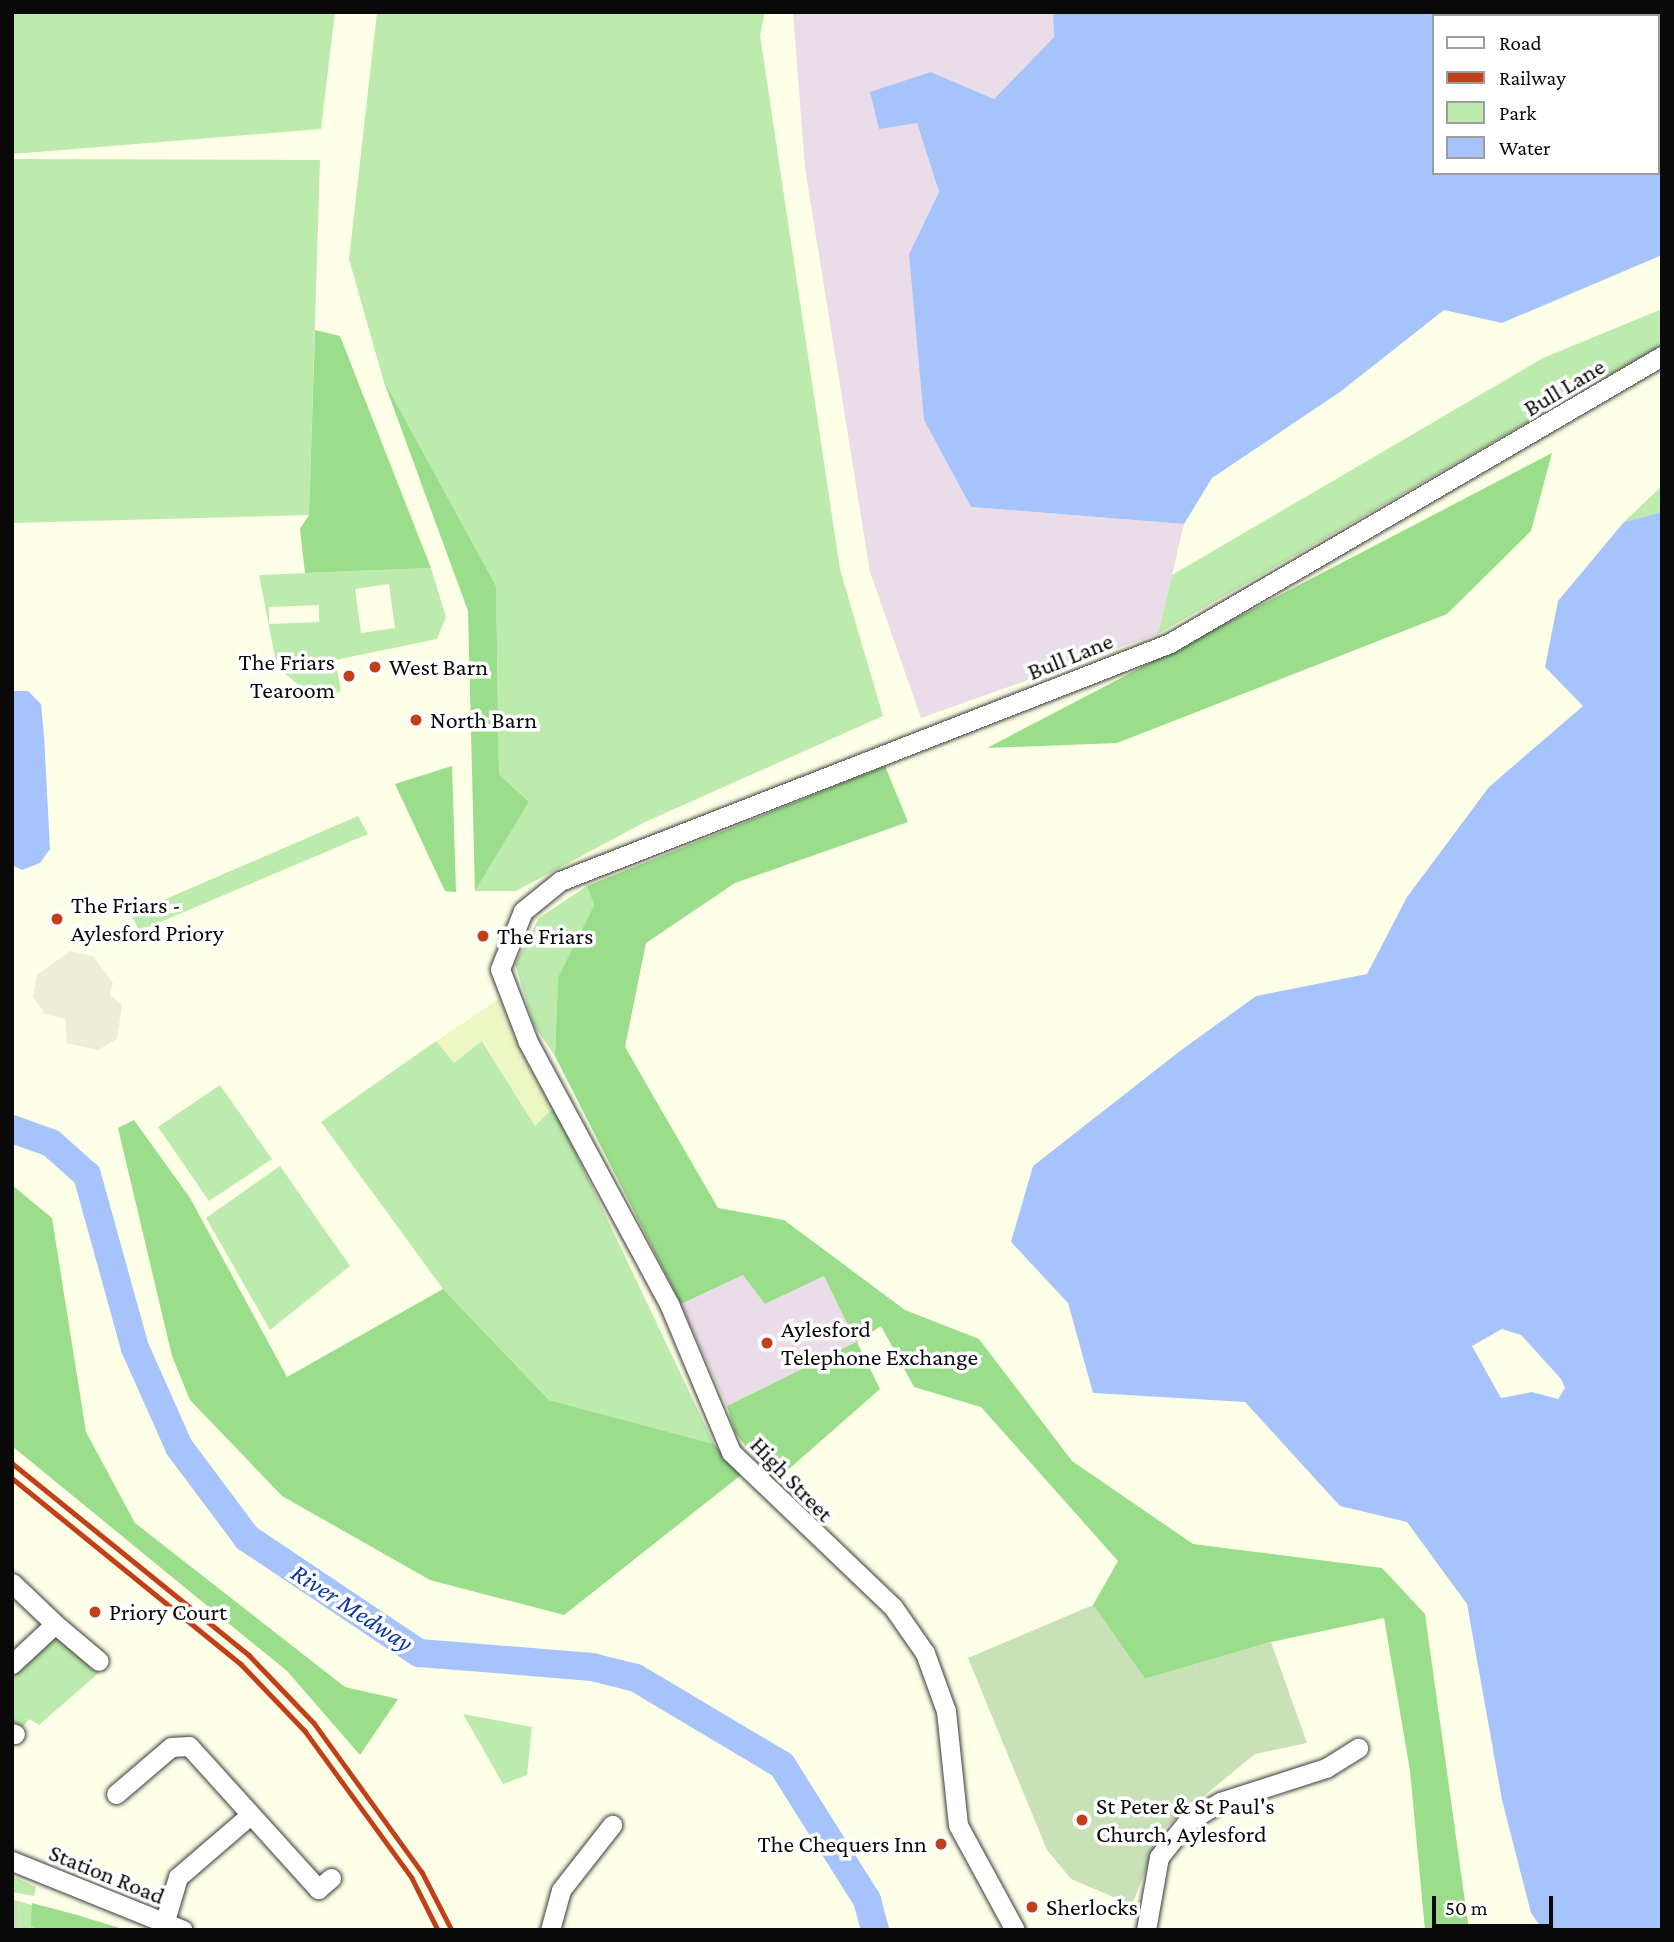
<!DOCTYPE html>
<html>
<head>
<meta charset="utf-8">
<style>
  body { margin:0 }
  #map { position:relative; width:1674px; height:1942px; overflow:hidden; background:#fdffe6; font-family:"Crimson Pro",serif }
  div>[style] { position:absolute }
  .industrial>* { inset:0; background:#eadce8 }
  .farmland>* { inset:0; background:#edf7c4 }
  .green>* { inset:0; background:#bcebad }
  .forest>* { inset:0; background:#9add8b }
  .cemetery>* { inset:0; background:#c8e1b7 }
  .plaza>* { inset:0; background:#edeed6 }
  .water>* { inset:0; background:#a6c4fb }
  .river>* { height:28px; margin:-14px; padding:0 14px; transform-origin:14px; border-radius:14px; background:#a6c4fb }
  .roads { filter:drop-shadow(0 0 2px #3c3c3c) drop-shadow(0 0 2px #3c3c3c) }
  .minor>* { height:19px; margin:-9.5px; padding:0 9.5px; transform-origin:9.5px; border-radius:9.5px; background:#fff }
  .rail>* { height:4.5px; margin:-2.25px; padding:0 2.25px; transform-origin:2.25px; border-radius:2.25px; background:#c23f19 }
  .dots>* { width:19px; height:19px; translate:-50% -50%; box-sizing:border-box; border:4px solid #fff; border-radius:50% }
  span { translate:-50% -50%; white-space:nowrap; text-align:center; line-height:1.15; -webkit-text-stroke:7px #fff; paint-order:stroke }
  .street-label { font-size:24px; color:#090909 }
  .poi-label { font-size:24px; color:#090909 }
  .right { translate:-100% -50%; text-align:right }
  .left { translate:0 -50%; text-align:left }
  .water-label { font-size:26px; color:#0b37a2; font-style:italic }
  .frame { position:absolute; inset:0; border:14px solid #090909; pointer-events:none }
  .legend { position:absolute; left:1432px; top:14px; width:228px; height:161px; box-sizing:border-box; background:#fff; border:2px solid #9d9d9d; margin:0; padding:9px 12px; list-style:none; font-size:21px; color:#090909 }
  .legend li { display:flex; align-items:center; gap:14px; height:35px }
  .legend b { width:35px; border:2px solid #9d9d9d }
  .scale { position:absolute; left:1432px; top:1896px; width:121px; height:32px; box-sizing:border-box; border:4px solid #090909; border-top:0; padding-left:9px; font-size:21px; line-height:24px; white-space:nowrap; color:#090909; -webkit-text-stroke:5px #fff; paint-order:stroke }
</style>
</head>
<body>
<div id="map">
  <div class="industrial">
    <i style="clip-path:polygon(793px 12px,1053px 12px,1054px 37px,994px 99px,931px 72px,917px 123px,939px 192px,909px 254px,971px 507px,1184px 524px,1158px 634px,921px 718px,870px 572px,805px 168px)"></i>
    <i style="clip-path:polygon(743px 1275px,765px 1304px,824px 1276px,856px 1342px,727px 1406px,681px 1304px)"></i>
  </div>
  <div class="farmland">
    <i style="clip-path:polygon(499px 999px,554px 1107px,535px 1126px,483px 1041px,454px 1063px,436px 1041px)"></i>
  </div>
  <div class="green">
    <i style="clip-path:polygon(12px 12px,335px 12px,321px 129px,12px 154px)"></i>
    <i style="clip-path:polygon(377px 12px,765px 12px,760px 35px,840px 569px,883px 716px,645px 822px,516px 891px,475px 891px,529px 802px,499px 774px,496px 586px,383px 379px,349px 259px)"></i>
    <i style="clip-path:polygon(12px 159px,320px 160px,309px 515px,12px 523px)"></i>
    <i style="clip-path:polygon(1662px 309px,1662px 345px,1158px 634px,1172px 575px,1543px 358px)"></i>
    <i style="clip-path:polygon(1662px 486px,1662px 512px,1624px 522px)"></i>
    <i style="clip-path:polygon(evenodd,431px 568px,446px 617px,437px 639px,335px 660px,341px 691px,319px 702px,277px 667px,259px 575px,431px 568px,389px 584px,395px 628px,361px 633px,355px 589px,389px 584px,431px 568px,319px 605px,319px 622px,269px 624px,269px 607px,319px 605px)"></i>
    <i style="clip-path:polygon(358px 816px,368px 834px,139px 931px,131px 914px)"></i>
    <i style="clip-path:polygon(587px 886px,594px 905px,558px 977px,555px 1056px,534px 1025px,515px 964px,539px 918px)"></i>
    <i style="clip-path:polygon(436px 1041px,454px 1063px,482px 1041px,535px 1126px,554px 1107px,714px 1444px,549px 1400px,443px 1289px,321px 1122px)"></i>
    <i style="clip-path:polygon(220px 1085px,272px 1159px,209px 1201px,158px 1127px)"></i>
    <i style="clip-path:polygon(280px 1166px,350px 1266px,270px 1330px,206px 1218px)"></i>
    <i style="clip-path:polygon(50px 1637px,66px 1639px,101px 1671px,39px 1725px,29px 1719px,23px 1727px,12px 1721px,12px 1678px)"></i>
    <i style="clip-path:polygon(463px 1714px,532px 1727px,527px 1775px,503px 1784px)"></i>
    <i style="clip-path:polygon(12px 1876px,36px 1887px,34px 1896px,12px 1892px)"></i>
    <i style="clip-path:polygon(18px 1901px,115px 1930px,20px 1930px)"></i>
  </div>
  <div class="forest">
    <i style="clip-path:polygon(315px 330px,340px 336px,431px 568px,305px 573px,300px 529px,309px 515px)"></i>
    <i style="clip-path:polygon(383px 379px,496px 586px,499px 774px,529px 802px,475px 891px,468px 611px)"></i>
    <i style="clip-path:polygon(1552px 453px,1531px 531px,1447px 614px,1117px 743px,987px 748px)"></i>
    <i style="clip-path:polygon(452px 766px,456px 892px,445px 891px,395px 784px)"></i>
    <i style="clip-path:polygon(885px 766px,908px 822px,735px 883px,646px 943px,625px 1047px,718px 1208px,784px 1220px,905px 1310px,979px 1339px,1072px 1461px,1193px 1544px,1382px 1568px,1425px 1614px,1469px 1930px,1425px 1930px,1410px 1771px,1384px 1618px,1271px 1642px,1145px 1679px,1093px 1605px,1118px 1561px,981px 1407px,914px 1387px,881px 1326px,857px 1342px,880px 1389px,773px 1483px,735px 1432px,727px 1406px,856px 1342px,824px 1276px,765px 1304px,743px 1275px,681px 1304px,555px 1056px,558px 977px,594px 905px,587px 886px)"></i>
    <i style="clip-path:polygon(134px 1120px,190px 1198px,287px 1377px,443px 1289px,549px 1400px,714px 1444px,741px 1475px,564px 1615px,430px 1580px,282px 1496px,190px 1400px,172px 1356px,118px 1128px)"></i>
    <i style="clip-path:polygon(12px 1185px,52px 1218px,86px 1432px,135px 1523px,345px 1687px,398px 1699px,360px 1755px,287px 1671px,12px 1446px)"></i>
    <i style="clip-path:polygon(32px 1903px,77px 1915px,126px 1930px,39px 1930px,31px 1926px)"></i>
  </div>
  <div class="cemetery">
    <i style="clip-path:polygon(1093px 1605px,1145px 1679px,1271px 1642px,1307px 1743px,1255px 1754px,1161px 1831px,1132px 1905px,1071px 1879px,1047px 1850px,968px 1658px)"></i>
    <i style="clip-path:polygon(12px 1900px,18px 1901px,20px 1930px,12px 1930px)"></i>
  </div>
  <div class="plaza">
    <i style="clip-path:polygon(70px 951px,93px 956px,113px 983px,110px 995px,122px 1005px,117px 1039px,98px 1050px,67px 1043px,65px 1019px,45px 1014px,33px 997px,37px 975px)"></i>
  </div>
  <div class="water">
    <i style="clip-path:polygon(evenodd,1053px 12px,1662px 12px,1662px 255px,1502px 323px,1444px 310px,1340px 392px,1212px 478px,1184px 524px,971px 507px,924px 420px,909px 254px,939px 192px,917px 123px,879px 129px,870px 92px,931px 72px,994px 99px,1054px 37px,1053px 12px,1434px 16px,1658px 16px,1658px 173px,1434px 173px,1434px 16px)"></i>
    <i style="clip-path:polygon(evenodd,1662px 512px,1662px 1930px,1543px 1930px,1531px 1913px,1502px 1800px,1467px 1604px,1407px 1522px,1340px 1506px,1245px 1402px,1093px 1393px,1068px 1303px,1011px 1242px,1033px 1166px,1180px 1051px,1256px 996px,1367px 974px,1407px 897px,1489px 787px,1583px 706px,1545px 667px,1558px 601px,1624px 522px,1662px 512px,1502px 1329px,1521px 1335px,1561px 1379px,1565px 1388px,1558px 1399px,1532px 1392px,1501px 1398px,1472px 1346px,1502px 1329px)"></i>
    <i style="clip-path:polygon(12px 691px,28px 691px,41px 704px,44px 736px,50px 849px,40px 863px,22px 870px,12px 865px)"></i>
  </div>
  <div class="river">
    <i style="left:12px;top:1129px;width:41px;rotate:19.7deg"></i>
    <i style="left:51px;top:1143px;width:48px;rotate:41.6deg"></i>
    <i style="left:87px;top:1175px;width:180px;rotate:74.5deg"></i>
    <i style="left:135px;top:1348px;width:108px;rotate:66deg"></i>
    <i style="left:179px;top:1447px;width:114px;rotate:53.2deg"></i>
    <i style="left:247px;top:1538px;width:207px;rotate:33.8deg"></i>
    <i style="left:419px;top:1653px;width:174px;rotate:4.6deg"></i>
    <i style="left:592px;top:1667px;width:45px;rotate:14deg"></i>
    <i style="left:636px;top:1678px;width:170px;rotate:30.8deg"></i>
    <i style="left:782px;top:1765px;width:160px;rotate:57.8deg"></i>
    <i style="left:867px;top:1900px;width:31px;rotate:75deg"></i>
  </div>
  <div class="roads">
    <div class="minor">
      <i style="left:12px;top:1583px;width:59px;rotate:43.6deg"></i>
      <i style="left:55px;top:1624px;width:59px;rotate:137.1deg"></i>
      <i style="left:55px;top:1624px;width:57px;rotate:40.1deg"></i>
      <i style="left:12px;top:1733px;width:3px;rotate:18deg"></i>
      <i style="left:116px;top:1794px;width:72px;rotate:-40.5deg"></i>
      <i style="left:171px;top:1747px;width:18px;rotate:-3deg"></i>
      <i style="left:189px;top:1746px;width:193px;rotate:47.9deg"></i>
      <i style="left:318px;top:1889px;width:17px;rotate:-40deg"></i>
      <i style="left:12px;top:1861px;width:184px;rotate:22deg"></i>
      <i style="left:164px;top:1924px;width:49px;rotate:-73.4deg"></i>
      <i style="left:178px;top:1877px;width:95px;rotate:-40.7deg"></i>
      <i style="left:550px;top:1930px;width:41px;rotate:-74.6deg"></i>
      <i style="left:561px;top:1890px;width:83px;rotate:-51.9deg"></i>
      <i style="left:1015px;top:1930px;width:119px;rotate:-118.5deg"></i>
      <i style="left:958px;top:1825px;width:115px;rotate:-96deg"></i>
      <i style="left:946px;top:1711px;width:62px;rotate:-109.9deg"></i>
      <i style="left:925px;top:1653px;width:56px;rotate:-124.8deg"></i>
      <i style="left:893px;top:1607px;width:224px;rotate:-136.3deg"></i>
      <i style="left:731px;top:1452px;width:160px;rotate:-112.7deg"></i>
      <i style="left:669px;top:1304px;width:298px;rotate:-118.3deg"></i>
      <i style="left:528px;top:1042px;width:78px;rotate:-111deg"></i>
      <i style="left:500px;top:969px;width:62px;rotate:-68.4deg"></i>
      <i style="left:523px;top:911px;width:48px;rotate:-39deg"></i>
      <i style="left:560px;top:881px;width:655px;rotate:-21.31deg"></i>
      <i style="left:1170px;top:643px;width:570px;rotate:-30.26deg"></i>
      <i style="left:1146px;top:1930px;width:74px;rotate:-79.9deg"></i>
      <i style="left:1159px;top:1857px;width:45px;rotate:-51.3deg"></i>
      <i style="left:1187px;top:1822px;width:39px;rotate:-31deg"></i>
      <i style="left:1220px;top:1802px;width:111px;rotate:-17.8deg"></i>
      <i style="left:1326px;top:1768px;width:38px;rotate:-32deg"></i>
    </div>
  </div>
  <div class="rail">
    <i style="left:12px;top:1463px;width:305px;rotate:39deg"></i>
    <i style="left:249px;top:1655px;width:94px;rotate:46.3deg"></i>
    <i style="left:314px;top:1723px;width:184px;rotate:54.1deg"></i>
    <i style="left:422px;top:1872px;width:65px;rotate:62.7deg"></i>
    <i style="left:12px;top:1478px;width:295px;rotate:39.1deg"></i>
    <i style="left:241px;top:1664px;width:93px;rotate:46.3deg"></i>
    <i style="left:305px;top:1731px;width:182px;rotate:53.9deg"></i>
    <i style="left:412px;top:1878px;width:58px;rotate:63.4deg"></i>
  </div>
  <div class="dots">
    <i style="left:375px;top:667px;background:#c23f19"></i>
    <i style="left:349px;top:676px;background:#c23f19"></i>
    <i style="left:416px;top:720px;background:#c23f19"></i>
    <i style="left:57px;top:919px;background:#c23f19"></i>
    <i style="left:483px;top:936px;background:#c23f19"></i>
    <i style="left:767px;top:1343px;background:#c23f19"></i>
    <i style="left:95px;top:1612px;background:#c23f19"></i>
    <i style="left:1082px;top:1820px;background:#c23f19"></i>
    <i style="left:941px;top:1844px;background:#c23f19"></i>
    <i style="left:1032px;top:1907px;background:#c23f19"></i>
  </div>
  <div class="street-label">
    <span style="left:1564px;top:387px;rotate:-31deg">Bull Lane</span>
    <span style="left:1070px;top:656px;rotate:-22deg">Bull Lane</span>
    <span style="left:792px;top:1479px;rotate:46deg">High Street</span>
    <span style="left:107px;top:1874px;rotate:22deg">Station Road</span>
  </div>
  <div class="poi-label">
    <span class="right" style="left:335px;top:676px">The Friars<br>Tearoom</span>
    <span class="left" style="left:389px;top:667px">West Barn</span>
    <span class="left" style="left:430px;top:720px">North Barn</span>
    <span class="left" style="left:71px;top:919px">The Friars -<br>Aylesford Priory</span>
    <span class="left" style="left:497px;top:936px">The Friars</span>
    <span class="left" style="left:781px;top:1343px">Aylesford<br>Telephone Exchange</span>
    <span class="left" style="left:109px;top:1612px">Priory Court</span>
    <span class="left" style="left:1096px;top:1820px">St Peter &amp; St Paul's<br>Church, Aylesford</span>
    <span class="right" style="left:927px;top:1844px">The Chequers Inn</span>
    <span class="left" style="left:1046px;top:1907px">Sherlocks</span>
  </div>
  <div class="water-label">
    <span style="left:352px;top:1608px;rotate:33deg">River Medway</span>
  </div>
  <div class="frame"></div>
  <ul class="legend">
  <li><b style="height:9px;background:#fff"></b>Road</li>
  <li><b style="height:9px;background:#c23f19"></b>Railway</li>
  <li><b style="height:19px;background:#bcebad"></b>Park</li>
  <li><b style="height:19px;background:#a6c4fb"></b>Water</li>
  </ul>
  <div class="scale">50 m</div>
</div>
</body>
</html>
